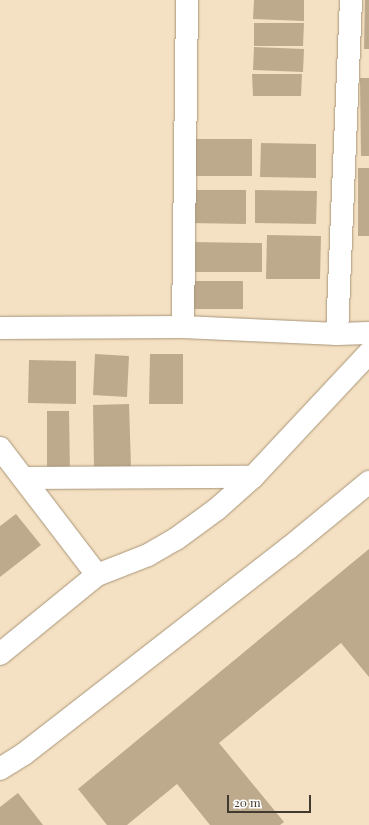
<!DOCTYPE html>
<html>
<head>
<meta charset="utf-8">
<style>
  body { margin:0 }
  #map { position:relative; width:369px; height:825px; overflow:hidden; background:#f4e0c2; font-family:"Playfair Display",serif }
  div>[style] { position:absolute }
  .building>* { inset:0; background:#bdaa8d }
  .roads { filter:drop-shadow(0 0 1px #a89579) drop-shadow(0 0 1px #a89579) }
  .street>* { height:22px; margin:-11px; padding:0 11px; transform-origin:11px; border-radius:11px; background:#fff }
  span { translate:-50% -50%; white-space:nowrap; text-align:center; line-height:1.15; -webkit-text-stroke:3px #fff; paint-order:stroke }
  .scale { position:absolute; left:227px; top:795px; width:84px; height:18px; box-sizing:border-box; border:2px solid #423a2e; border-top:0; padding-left:5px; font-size:12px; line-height:14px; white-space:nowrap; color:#423a2e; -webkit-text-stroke:3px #fff; paint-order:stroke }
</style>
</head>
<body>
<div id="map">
  <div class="building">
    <i style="clip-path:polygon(254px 0,304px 0,304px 21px,253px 19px)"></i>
    <i style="clip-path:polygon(365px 0,369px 0,369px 49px,364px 49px)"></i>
    <i style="clip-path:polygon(254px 23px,304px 23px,303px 46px,254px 46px)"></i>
    <i style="clip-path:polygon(254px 47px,304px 49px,303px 72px,253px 70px)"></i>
    <i style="clip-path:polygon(252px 74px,302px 74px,301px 96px,253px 96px)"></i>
    <i style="clip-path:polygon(360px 78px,369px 78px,369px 156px,361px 156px)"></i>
    <i style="clip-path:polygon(188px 139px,252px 139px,252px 176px,188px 176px)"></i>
    <i style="clip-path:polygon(261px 143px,316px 144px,316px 178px,260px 177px)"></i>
    <i style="clip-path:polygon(358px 168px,369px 168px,369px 236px,358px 236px)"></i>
    <i style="clip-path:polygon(190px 190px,246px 190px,246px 224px,190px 223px)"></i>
    <i style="clip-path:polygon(255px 190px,317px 191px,316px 224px,255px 223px)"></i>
    <i style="clip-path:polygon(267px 235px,321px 236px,320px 279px,266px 279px)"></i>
    <i style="clip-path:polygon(190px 242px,262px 243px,262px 272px,190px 272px)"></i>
    <i style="clip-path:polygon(188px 281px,243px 281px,243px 309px,188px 309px)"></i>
    <i style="clip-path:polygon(95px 354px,129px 356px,127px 397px,93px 395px)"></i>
    <i style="clip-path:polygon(150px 354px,183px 354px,183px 404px,149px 404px)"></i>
    <i style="clip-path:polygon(29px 360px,76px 361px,76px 404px,28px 403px)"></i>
    <i style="clip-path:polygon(129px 404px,131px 468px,94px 469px,93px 405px)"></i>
    <i style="clip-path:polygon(47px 411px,69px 411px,70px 473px,47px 473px)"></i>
    <i style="clip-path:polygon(16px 514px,41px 545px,0 577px,0 526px)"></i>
    <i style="clip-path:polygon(369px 549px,369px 677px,341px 643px,219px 743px,284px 822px,280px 825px,210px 825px,177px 784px,127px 825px,107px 825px,78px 789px)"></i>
    <i style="clip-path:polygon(18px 793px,43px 825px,0 825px,0 807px)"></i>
  </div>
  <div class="roads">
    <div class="street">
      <i style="left:183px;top:327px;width:327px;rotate:-89.3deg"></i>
      <i style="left:0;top:328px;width:183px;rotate:-0.3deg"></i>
      <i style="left:183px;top:327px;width:154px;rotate:2.6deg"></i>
      <i style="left:337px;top:334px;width:32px;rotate:-2deg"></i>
      <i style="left:337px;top:334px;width:334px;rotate:-87.6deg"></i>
      <i style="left:0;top:448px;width:160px;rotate:52.6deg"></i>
      <i style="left:24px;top:478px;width:229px;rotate:-0.3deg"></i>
      <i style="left:0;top:654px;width:125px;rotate:-39.2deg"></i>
      <i style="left:97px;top:575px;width:55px;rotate:-21.4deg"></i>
      <i style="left:148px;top:555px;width:32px;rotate:-30deg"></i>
      <i style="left:176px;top:539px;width:51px;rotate:-36.2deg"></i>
      <i style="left:217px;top:509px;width:48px;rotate:-41.6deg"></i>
      <i style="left:253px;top:477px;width:170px;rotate:-46.9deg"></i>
      <i style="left:0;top:769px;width:28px;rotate:-32deg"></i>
      <i style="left:24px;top:754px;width:336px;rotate:-37.9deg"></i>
      <i style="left:289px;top:548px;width:104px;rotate:-39.5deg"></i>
    </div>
  </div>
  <div class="scale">20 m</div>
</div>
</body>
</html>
